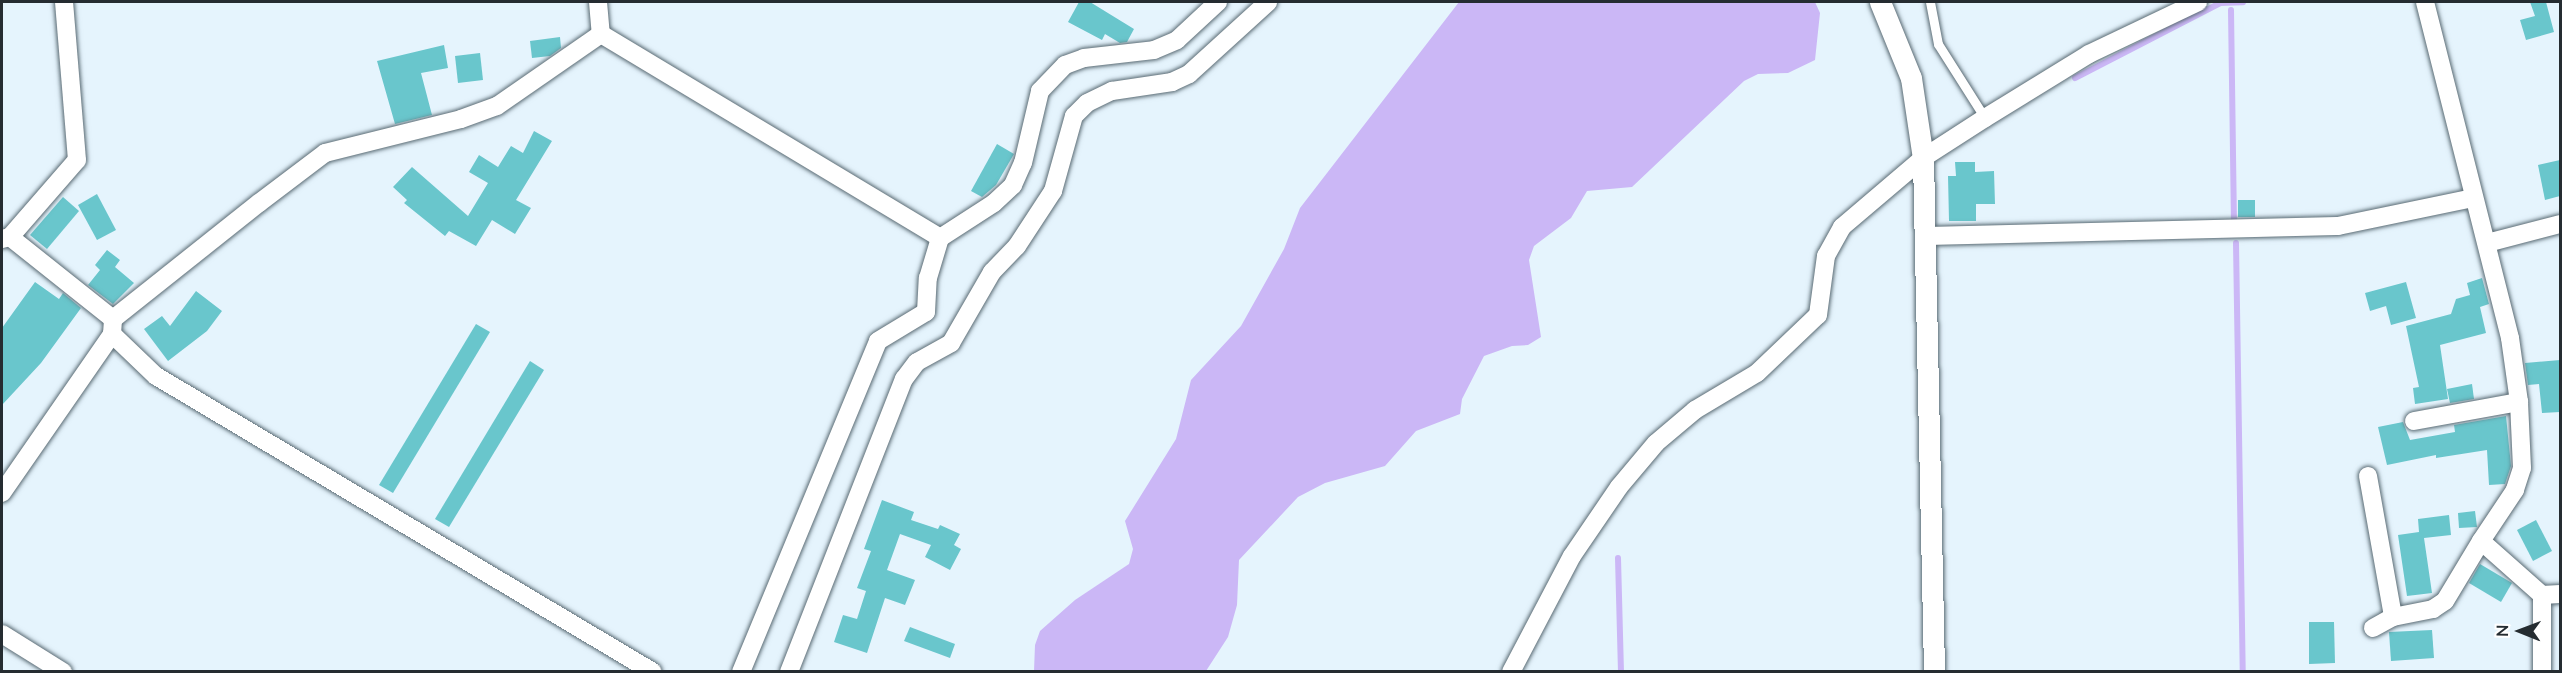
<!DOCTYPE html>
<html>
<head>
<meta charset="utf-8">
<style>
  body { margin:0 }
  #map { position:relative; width:2562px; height:673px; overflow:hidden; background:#e5f4fd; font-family:Lato,sans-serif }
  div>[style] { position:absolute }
  .water>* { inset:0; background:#cbb7f6 }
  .stream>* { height:6px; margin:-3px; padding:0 3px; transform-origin:3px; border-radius:3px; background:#cbb7f6 }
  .building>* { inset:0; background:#69c6cc }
  .roads { filter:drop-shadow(0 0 2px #596a73) drop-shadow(0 0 2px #596a73) }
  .service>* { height:9px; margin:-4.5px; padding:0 4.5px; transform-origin:4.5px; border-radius:4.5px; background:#fff }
  .minor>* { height:18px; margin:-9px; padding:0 9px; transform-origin:9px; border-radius:9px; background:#fff }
  .tertiary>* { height:21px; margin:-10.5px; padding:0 10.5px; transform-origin:10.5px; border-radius:10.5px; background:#fff }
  span { translate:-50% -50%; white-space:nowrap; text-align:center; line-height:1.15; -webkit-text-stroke:4.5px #fff; paint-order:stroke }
  .frame { position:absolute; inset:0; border:3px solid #252c31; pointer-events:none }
  .north { position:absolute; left:2490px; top:601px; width:60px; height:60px; -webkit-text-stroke:4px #fff; paint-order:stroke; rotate:271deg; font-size:16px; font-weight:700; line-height:24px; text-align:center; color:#252c31 }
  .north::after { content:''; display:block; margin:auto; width:21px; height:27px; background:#252c31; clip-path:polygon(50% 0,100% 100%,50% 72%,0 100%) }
</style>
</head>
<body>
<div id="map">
  <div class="water">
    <i style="clip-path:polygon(1459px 2px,1815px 2px,1820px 13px,1815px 60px,1788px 73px,1758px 74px,1744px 81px,1632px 187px,1587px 191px,1571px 218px,1534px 246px,1529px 260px,1541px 337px,1528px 345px,1512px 346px,1484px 356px,1462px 399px,1460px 414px,1416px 431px,1385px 466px,1325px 483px,1298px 497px,1239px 560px,1237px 605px,1228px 637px,1206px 671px,1034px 671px,1035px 645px,1040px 631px,1075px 600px,1129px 564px,1133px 549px,1125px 521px,1176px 439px,1191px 380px,1241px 326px,1284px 249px,1300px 208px)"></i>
  </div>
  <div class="stream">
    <i style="left:2231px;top:10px;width:211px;rotate:89.2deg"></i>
    <i style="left:2075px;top:78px;width:163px;rotate:-27.3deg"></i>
    <i style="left:2220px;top:3px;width:23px;rotate:-2deg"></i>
    <i style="left:2236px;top:243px;width:429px;rotate:89.1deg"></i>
    <i style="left:1618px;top:558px;width:114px;rotate:88.5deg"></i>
  </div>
  <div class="building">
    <i style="clip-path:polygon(1079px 2px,1090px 2px,1134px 29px,1127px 42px,1120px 43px,1105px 34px,1102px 40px,1068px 22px)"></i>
    <i style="clip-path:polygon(2530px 2px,2546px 2px,2554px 32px,2526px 40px,2520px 20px,2535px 16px)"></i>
    <i style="clip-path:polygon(560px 37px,561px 48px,550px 56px,532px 58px,530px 41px)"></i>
    <i style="clip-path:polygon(444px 45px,448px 68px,421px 73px,432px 115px,395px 124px,377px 61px)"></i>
    <i style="clip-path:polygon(480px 53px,483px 80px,458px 83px,455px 56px)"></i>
    <i style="clip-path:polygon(534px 131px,552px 141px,516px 200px,531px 208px,515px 234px,492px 220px,476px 246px,449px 231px,445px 236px,404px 203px,407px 200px,393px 187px,412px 167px,468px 216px,488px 183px,469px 172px,479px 155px,498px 167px,511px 146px,523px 153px)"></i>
    <i style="clip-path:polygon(997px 144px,1014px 154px,996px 185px,982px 197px,971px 191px)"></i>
    <i style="clip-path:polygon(2560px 160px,2560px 196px,2545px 200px,2538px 165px)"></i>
    <i style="clip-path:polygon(1955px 162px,1975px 162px,1975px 172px,1994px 171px,1995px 204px,1976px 204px,1976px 221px,1949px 221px,1948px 176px,1956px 176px)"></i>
    <i style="clip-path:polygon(97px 194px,116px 230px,97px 240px,78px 205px)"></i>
    <i style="clip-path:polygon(63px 197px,79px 211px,47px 249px,30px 235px)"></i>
    <i style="clip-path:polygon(2238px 200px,2255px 200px,2255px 217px,2238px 217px)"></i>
    <i style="clip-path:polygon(107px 250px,120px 260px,115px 267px,134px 283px,113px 304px,88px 285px,100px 270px,95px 265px)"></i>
    <i style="clip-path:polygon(2482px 278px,2489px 304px,2480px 307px,2486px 333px,2440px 345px,2448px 399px,2415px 404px,2413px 388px,2419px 387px,2406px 326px,2451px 314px,2456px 299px,2470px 295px,2467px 283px)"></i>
    <i style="clip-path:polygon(35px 282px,59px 299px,63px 293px,81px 308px,41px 363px,2px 405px,2px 328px)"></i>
    <i style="clip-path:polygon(2406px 282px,2416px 318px,2391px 325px,2386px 306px,2370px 311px,2365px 293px)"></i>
    <i style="clip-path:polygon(196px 291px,222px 311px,207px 331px,168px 361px,144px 329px,162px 316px,170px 326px)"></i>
    <i style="clip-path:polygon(476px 324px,490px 332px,393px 493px,379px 485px)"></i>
    <i style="clip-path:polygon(2560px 360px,2560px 412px,2542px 413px,2539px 384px,2528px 385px,2525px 363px)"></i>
    <i style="clip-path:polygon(530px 361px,544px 370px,449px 527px,435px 519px)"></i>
    <i style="clip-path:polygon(2472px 384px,2474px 399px,2450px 403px,2447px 389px)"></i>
    <i style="clip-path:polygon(2506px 416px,2511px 466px,2505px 484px,2489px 485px,2487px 450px,2436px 458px,2436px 455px,2387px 465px,2378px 427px,2403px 422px,2410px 440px,2455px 432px,2454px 425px)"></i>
    <i style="clip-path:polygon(882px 500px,914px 512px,911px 520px,938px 529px,940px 525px,960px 534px,954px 545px,961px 549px,950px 570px,925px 557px,931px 545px,900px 534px,887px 570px,915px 580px,905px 605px,885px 598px,867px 653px,834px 642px,843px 615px,857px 619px,866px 591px,857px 588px,871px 551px,864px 549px)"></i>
    <i style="clip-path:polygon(2475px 511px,2477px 527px,2459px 528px,2458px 513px)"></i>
    <i style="clip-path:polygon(2449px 515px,2451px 535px,2424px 538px,2432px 593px,2407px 596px,2398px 535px,2419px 532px,2418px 519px)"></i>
    <i style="clip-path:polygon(2536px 520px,2552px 551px,2533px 561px,2517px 530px)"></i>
    <i style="clip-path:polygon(2480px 564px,2512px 583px,2501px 602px,2469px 583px)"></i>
    <i style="clip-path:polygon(2309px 622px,2334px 622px,2335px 663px,2309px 664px)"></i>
    <i style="clip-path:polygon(910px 627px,955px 644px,950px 658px,904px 641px)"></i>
    <i style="clip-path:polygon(2432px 630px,2434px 658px,2391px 661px,2389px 632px)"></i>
  </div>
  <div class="roads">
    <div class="service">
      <i style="left:1930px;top:2px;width:43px;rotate:79.2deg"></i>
      <i style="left:1938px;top:44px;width:88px;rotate:57.6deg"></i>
    </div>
    <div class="minor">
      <i style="left:598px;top:2px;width:32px;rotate:85deg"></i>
      <i style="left:2425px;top:2px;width:347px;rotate:75.8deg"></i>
      <i style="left:2510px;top:338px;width:65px;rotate:82deg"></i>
      <i style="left:2519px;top:402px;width:66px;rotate:87.4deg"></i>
      <i style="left:2522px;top:468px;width:23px;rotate:108deg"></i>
      <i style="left:2515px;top:490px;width:61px;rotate:123.7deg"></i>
      <i style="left:2481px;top:541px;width:81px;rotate:41.5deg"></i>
      <i style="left:2542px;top:595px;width:18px;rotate:-3deg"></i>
      <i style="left:601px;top:34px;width:396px;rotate:31deg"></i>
      <i style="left:1926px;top:236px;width:412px;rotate:-1.4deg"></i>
      <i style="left:2338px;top:226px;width:138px;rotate:-11.7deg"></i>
      <i style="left:10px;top:237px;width:132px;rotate:38.5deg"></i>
      <i style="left:2px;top:239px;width:8px;rotate:-14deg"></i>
      <i style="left:10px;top:237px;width:102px;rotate:-49deg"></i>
      <i style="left:77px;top:160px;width:159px;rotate:-94.7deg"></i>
      <i style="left:2487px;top:243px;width:75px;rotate:-14.6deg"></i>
      <i style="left:112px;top:334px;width:61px;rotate:43.7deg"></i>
      <i style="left:156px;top:376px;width:578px;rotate:30.78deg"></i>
      <i style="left:2414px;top:421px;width:107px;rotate:-10.3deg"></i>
      <i style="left:2368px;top:476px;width:143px;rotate:79.9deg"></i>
      <i style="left:2px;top:493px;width:193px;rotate:-55.3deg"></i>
      <i style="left:112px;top:334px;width:15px;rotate:-86deg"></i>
      <i style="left:113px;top:319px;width:186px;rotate:-38.5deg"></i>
      <i style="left:259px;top:203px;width:83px;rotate:-37.1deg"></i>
      <i style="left:325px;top:153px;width:140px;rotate:-14deg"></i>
      <i style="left:461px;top:119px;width:38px;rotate:-20deg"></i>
      <i style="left:497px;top:106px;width:126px;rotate:-34.7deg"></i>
      <i style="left:2542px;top:595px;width:77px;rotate:90deg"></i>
      <i style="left:2373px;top:628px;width:23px;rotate:-29deg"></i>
      <i style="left:2393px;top:617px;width:41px;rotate:-11.3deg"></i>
      <i style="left:2433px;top:609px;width:14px;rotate:-34deg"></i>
      <i style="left:2445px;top:601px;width:70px;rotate:-59deg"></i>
      <i style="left:2px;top:634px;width:72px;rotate:31.9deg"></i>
      <i style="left:741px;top:672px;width:358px;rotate:-67.5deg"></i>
      <i style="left:878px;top:341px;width:56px;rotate:-31.1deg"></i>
      <i style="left:926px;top:312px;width:34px;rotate:-87deg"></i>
      <i style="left:928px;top:278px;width:42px;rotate:-73.3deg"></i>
      <i style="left:940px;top:238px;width:64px;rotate:-32.9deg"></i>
      <i style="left:994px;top:203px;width:26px;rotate:-43deg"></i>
      <i style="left:1013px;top:185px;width:24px;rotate:-66deg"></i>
      <i style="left:1023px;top:163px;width:74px;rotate:-76.7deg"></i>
      <i style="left:1040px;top:91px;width:36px;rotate:-46deg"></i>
      <i style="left:1065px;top:65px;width:20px;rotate:-20deg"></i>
      <i style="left:1084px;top:58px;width:70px;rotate:-6.5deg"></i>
      <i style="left:1154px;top:50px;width:25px;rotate:-23deg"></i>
      <i style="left:1177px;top:40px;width:56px;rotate:-42.8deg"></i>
      <i style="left:789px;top:672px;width:315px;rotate:-68.6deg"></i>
      <i style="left:904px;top:379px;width:21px;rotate:-53deg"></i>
      <i style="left:917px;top:362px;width:39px;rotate:-29deg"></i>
      <i style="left:951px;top:343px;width:82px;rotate:-60deg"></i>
      <i style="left:992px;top:272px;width:36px;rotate:-46deg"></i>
      <i style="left:1017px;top:246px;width:66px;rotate:-56.8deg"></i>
      <i style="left:1053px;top:191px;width:78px;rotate:-74.4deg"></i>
      <i style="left:1074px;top:116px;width:18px;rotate:-45deg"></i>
      <i style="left:1087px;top:103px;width:28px;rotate:-26deg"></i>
      <i style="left:1112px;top:91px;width:61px;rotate:-8.5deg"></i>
      <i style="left:1172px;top:82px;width:19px;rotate:-25deg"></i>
      <i style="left:1189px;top:74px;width:107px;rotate:-42.3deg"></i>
      <i style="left:1511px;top:672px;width:131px;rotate:-62.3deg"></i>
      <i style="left:1572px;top:556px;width:83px;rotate:-55.7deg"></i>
      <i style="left:1619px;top:487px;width:57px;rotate:-49.9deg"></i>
      <i style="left:1656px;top:443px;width:51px;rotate:-40.2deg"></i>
      <i style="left:1695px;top:410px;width:72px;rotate:-30.8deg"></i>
      <i style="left:1757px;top:373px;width:84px;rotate:-43.6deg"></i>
      <i style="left:1818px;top:315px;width:60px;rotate:-82.3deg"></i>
      <i style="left:1826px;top:256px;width:33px;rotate:-61deg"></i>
      <i style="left:1842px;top:227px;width:106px;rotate:-40.4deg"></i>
      <i style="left:1923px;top:158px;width:74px;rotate:-32.8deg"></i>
      <i style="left:1985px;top:118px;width:122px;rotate:-31.6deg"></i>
      <i style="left:2089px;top:54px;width:121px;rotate:-25.5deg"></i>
    </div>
    <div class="tertiary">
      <i style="left:1880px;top:2px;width:82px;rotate:67.8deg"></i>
      <i style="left:1911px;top:78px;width:81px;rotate:81.5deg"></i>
      <i style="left:1923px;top:158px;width:514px;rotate:88.77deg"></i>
    </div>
  </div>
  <div class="frame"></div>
  <div class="north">N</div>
</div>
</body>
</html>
